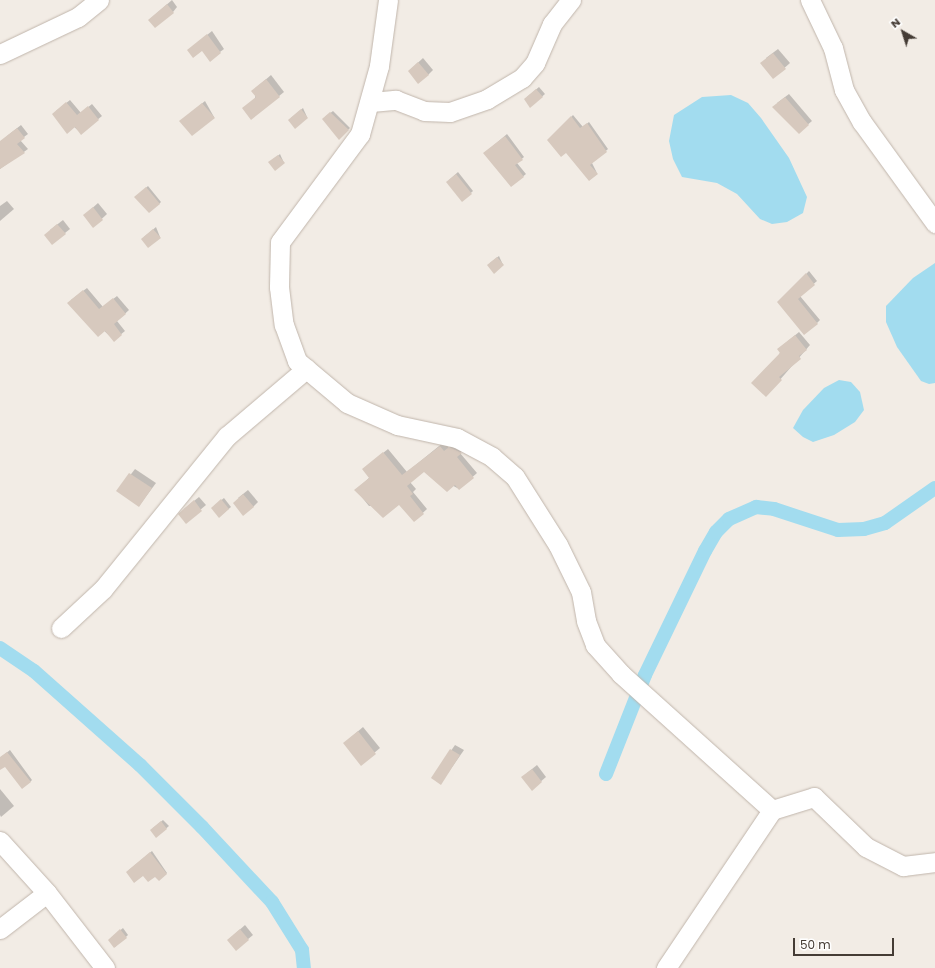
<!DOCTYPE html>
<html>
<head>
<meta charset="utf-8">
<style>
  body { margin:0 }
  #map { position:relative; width:935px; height:968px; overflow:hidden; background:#f2ece5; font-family:Poppins,sans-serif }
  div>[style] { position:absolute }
  .water>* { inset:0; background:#a2dcef }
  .shadow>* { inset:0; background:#0003 }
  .canal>* { height:14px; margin:-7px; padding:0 7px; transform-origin:7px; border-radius:7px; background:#a2dcef }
  .building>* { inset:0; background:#d7c9be }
  .roads { filter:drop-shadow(0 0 1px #c0b5ab) drop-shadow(0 0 1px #c0b5ab) }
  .minor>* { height:19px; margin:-9.5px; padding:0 9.5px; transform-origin:9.5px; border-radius:9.5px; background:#fff }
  span { translate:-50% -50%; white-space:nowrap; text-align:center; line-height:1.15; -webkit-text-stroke:4px #fff; paint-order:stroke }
  .north { position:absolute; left:883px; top:12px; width:40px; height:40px; -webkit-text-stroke:3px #fff; paint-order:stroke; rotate:321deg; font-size:11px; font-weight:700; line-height:16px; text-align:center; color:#453c35 }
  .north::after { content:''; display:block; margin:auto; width:14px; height:18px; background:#453c35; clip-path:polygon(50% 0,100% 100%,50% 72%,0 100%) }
  .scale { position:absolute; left:793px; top:938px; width:101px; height:18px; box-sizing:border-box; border:2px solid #453c35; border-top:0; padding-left:5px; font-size:12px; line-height:14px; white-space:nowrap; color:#453c35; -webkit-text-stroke:3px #fff; paint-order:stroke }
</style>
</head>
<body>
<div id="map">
  <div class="water">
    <i style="clip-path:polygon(731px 95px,748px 103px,761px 118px,789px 158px,807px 197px,803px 213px,787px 222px,772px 224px,760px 219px,737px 194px,717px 183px,682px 177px,673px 159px,669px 141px,674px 115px,702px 97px)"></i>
    <i style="clip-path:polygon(935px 263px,935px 383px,929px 384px,921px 381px,897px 347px,886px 322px,886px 306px,913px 278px)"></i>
    <i style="clip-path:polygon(839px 380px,851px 382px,860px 392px,864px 410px,855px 422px,834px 435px,813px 442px,803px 437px,793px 428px,803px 410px,824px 388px)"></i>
  </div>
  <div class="shadow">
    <i style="clip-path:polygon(172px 0,177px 7px,173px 12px,149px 20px)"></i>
    <i style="clip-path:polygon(212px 31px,224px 49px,220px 52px,192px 47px)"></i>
    <i style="clip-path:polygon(778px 49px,790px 63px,773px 78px,766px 58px)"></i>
    <i style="clip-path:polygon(423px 58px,433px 70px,428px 75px,409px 71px)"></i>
    <i style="clip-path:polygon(271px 75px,284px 92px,251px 119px,257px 87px)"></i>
    <i style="clip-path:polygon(539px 87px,545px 94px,531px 106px,527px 97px)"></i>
    <i style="clip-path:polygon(789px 94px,812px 121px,799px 132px,777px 103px)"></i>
    <i style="clip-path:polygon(70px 100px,81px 113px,92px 104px,102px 116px,81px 133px,56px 111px)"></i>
    <i style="clip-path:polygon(205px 101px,214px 117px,183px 119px)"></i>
    <i style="clip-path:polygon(303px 108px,307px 117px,291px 118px)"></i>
    <i style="clip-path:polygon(333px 111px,350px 128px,339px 138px,325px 117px)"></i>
    <i style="clip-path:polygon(573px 115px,583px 127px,589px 122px,608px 149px,592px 163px,597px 173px,549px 140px)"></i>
    <i style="clip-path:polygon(21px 125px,28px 134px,20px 140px,28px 149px,0 169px,0 153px,7px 136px)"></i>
    <i style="clip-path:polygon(507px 134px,524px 157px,517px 163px,526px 174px,511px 186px,487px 151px)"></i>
    <i style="clip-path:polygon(280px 154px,284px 163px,272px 161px)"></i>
    <i style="clip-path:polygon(458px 172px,473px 191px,462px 201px,449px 180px)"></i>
    <i style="clip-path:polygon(148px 186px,161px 202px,159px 204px,138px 195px)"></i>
    <i style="clip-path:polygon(7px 201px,14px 209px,0 221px,0 206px)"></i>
    <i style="clip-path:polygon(98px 203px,107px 214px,93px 227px,89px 211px)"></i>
    <i style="clip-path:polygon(63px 220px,70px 229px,65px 233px,50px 230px)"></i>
    <i style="clip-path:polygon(156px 227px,160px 237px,144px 237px)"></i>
    <i style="clip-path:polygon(499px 256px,503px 265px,490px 263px)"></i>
    <i style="clip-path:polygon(809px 271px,817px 281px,800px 296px,820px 320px,817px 323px,779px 302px)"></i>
    <i style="clip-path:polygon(87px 288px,103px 307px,117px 296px,129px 310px,117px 321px,125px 331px,114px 340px,71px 300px)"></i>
    <i style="clip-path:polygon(799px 332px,810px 345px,766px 396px,782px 346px)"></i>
    <i style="clip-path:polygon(444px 442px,449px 448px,453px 444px,464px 449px,460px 453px,477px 473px,459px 489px,424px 470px,410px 482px,416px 489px,413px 492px,427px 509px,414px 521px,400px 504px,369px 506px,356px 490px,370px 477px,367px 466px,388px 449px,407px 472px)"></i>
    <i style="clip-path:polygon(135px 469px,156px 483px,139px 506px,118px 491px)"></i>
    <i style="clip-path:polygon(248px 490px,258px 502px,253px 507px,238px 498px)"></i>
    <i style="clip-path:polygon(199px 497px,206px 505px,186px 522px,184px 509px)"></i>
    <i style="clip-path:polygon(224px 498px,231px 507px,219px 517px,214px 506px)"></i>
    <i style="clip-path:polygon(363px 727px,380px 748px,361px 764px,349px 739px)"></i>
    <i style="clip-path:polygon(455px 745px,464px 750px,441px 783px,432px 778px)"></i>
    <i style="clip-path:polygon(10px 750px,32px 780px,30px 782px,3px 765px,0 768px,0 758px)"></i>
    <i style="clip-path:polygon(537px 765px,546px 777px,532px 789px,527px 773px)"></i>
    <i style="clip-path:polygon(0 789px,14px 806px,1px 817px,0 815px)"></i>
    <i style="clip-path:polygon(163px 820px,169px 826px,157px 836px,153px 828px)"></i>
    <i style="clip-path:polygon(152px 851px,167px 873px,159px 879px,156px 875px,129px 870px)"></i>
    <i style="clip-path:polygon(245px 925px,253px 935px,236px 949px,228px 940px)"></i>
    <i style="clip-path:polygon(123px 928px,128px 935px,115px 947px,111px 938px)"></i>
  </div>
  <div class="canal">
    <i style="left:0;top:648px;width:41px;rotate:34.1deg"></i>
    <i style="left:34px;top:671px;width:142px;rotate:41.6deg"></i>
    <i style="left:140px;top:765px;width:88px;rotate:45deg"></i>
    <i style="left:202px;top:827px;width:103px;rotate:47deg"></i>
    <i style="left:272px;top:902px;width:57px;rotate:58deg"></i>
    <i style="left:302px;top:950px;width:18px;rotate:84deg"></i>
    <i style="left:606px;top:774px;width:106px;rotate:-68.5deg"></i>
    <i style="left:645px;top:675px;width:138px;rotate:-64.2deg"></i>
    <i style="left:705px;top:551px;width:22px;rotate:-60deg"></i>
    <i style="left:716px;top:532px;width:18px;rotate:-45deg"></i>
    <i style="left:729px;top:519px;width:30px;rotate:-24deg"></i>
    <i style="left:756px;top:507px;width:18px;rotate:6deg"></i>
    <i style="left:774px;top:509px;width:67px;rotate:18.2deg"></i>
    <i style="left:838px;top:530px;width:26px;rotate:-2deg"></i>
    <i style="left:864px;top:529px;width:22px;rotate:-16deg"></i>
    <i style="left:885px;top:523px;width:61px;rotate:-35deg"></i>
  </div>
  <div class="building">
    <i style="clip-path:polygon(167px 4px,174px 13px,155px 28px,148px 20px)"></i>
    <i style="clip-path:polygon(207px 34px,221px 53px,210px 62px,202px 51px,193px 58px,187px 50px)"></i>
    <i style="clip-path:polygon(773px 53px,786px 69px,773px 79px,760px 63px)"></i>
    <i style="clip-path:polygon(418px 62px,429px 75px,418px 84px,408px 71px)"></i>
    <i style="clip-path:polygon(266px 79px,280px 97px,251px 120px,242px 108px,256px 97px,251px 91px)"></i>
    <i style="clip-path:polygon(536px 89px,543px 97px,530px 108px,524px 99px)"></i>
    <i style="clip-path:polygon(785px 97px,809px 125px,799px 134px,772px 107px)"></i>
    <i style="clip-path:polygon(66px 102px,77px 115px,88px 106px,99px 120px,81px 135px,75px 127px,67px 134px,52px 114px)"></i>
    <i style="clip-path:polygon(202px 103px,215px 118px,192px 136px,179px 121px)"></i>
    <i style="clip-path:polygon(301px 109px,308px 118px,295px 129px,288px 120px)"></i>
    <i style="clip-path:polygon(330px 112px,349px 130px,339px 140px,322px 119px)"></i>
    <i style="clip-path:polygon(571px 116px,580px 128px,587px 123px,607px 152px,590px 165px,598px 174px,589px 181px,566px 153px,561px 157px,547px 140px)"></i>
    <i style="clip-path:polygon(17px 128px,25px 138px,17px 144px,25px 153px,0 169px,0 141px)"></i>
    <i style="clip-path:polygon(505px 136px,523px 160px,515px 165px,524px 177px,511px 187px,483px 153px)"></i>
    <i style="clip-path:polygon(278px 155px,285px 163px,275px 171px,268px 162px)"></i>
    <i style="clip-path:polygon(456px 174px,472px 194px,462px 202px,446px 182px)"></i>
    <i style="clip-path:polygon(146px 187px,160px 204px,149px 213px,134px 197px)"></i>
    <i style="clip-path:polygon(93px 207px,103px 220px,93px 228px,83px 215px)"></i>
    <i style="clip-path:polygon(57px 224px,66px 234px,52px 245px,44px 235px)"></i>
    <i style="clip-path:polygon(153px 229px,161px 238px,148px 248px,141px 239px)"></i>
    <i style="clip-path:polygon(497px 257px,504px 265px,494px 274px,487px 265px)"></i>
    <i style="clip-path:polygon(806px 273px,815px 285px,798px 299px,818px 324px,804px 335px,777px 302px)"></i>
    <i style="clip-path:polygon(83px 290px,99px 309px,113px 298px,126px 314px,114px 324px,122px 335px,114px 342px,105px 331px,98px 337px,67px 303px)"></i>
    <i style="clip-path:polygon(795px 335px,807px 350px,799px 356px,801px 359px,779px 377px,782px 380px,766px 397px,751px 383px,780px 353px,777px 349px)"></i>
    <i style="clip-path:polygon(440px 446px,444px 451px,449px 447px,462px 453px,457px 457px,474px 478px,459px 490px,455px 485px,447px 492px,424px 472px,407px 486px,413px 494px,410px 496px,424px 514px,414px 522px,399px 505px,383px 518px,354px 490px,369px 478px,362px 469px,383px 452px,402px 475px)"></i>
    <i style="clip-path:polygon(129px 473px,152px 488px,139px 507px,116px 491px)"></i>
    <i style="clip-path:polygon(243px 494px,254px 507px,243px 516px,233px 503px)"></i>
    <i style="clip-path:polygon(221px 499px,229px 509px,219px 518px,211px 508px)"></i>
    <i style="clip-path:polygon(194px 500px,202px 511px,186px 524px,178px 514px)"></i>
    <i style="clip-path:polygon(358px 731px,376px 754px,361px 766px,343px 743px)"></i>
    <i style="clip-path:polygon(450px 749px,460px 755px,441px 785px,431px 778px)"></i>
    <i style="clip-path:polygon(7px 752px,31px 782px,22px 789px,5px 767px,0 770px,0 757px)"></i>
    <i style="clip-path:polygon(532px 769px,542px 782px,532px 791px,521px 777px)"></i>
    <i style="clip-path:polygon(161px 821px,167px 829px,156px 838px,150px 830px)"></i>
    <i style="clip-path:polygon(150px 852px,167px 874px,159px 881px,155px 877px,148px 882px,143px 876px,134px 883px,126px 872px)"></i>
    <i style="clip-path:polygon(120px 929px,127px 938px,114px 948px,108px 940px)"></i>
    <i style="clip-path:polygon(240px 929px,249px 940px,236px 951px,227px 940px)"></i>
  </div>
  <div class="roads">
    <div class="minor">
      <i style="left:388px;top:0;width:67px;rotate:97.8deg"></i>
      <i style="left:379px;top:66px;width:71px;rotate:105.6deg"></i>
      <i style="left:360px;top:134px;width:134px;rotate:126.5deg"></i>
      <i style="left:280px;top:242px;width:45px;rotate:91.3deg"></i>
      <i style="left:279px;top:287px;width:38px;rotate:83deg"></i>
      <i style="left:284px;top:325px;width:38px;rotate:70deg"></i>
      <i style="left:297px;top:361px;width:65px;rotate:40deg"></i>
      <i style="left:347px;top:403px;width:55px;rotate:23.7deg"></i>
      <i style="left:397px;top:425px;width:61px;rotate:12.2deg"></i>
      <i style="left:457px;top:438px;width:40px;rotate:28deg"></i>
      <i style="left:492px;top:457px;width:30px;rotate:41deg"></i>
      <i style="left:515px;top:477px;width:80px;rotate:57.7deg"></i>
      <i style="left:558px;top:545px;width:52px;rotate:63.9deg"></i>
      <i style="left:581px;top:592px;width:29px;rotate:80deg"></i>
      <i style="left:586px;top:621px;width:26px;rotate:69deg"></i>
      <i style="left:595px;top:645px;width:39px;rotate:48deg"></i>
      <i style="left:621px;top:674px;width:203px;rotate:42deg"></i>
      <i style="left:810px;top:0;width:53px;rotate:64.4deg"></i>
      <i style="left:833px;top:48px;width:43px;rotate:75.3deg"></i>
      <i style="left:844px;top:90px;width:37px;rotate:61deg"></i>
      <i style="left:862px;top:122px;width:125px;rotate:54.1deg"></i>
      <i style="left:0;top:54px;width:86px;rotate:-25.4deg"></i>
      <i style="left:78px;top:17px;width:27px;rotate:-39deg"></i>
      <i style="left:371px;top:102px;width:25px;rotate:-5deg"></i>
      <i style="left:396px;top:100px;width:30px;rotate:21deg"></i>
      <i style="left:424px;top:111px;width:26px;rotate:2deg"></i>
      <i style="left:450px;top:112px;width:39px;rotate:-19deg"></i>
      <i style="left:487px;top:99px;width:41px;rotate:-31deg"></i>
      <i style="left:522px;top:78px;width:20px;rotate:-49deg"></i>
      <i style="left:535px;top:63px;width:43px;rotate:-66.4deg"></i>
      <i style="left:552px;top:24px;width:31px;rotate:-52deg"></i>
      <i style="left:61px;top:628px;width:57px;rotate:-42.9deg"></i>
      <i style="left:103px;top:589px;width:197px;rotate:-51deg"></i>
      <i style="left:227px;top:436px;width:104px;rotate:-40.3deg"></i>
      <i style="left:0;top:841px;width:70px;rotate:47.9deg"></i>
      <i style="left:47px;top:893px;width:95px;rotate:52.3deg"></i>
      <i style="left:0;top:929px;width:59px;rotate:-37.5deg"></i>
      <i style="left:666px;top:968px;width:190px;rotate:-56.1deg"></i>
      <i style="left:772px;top:810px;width:44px;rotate:-17.2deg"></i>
      <i style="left:814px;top:797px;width:72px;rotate:43.9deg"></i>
      <i style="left:866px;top:847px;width:42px;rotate:27.2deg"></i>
      <i style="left:903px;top:866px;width:32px;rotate:-7deg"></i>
    </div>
  </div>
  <div class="north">N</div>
  <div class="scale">50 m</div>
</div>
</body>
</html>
